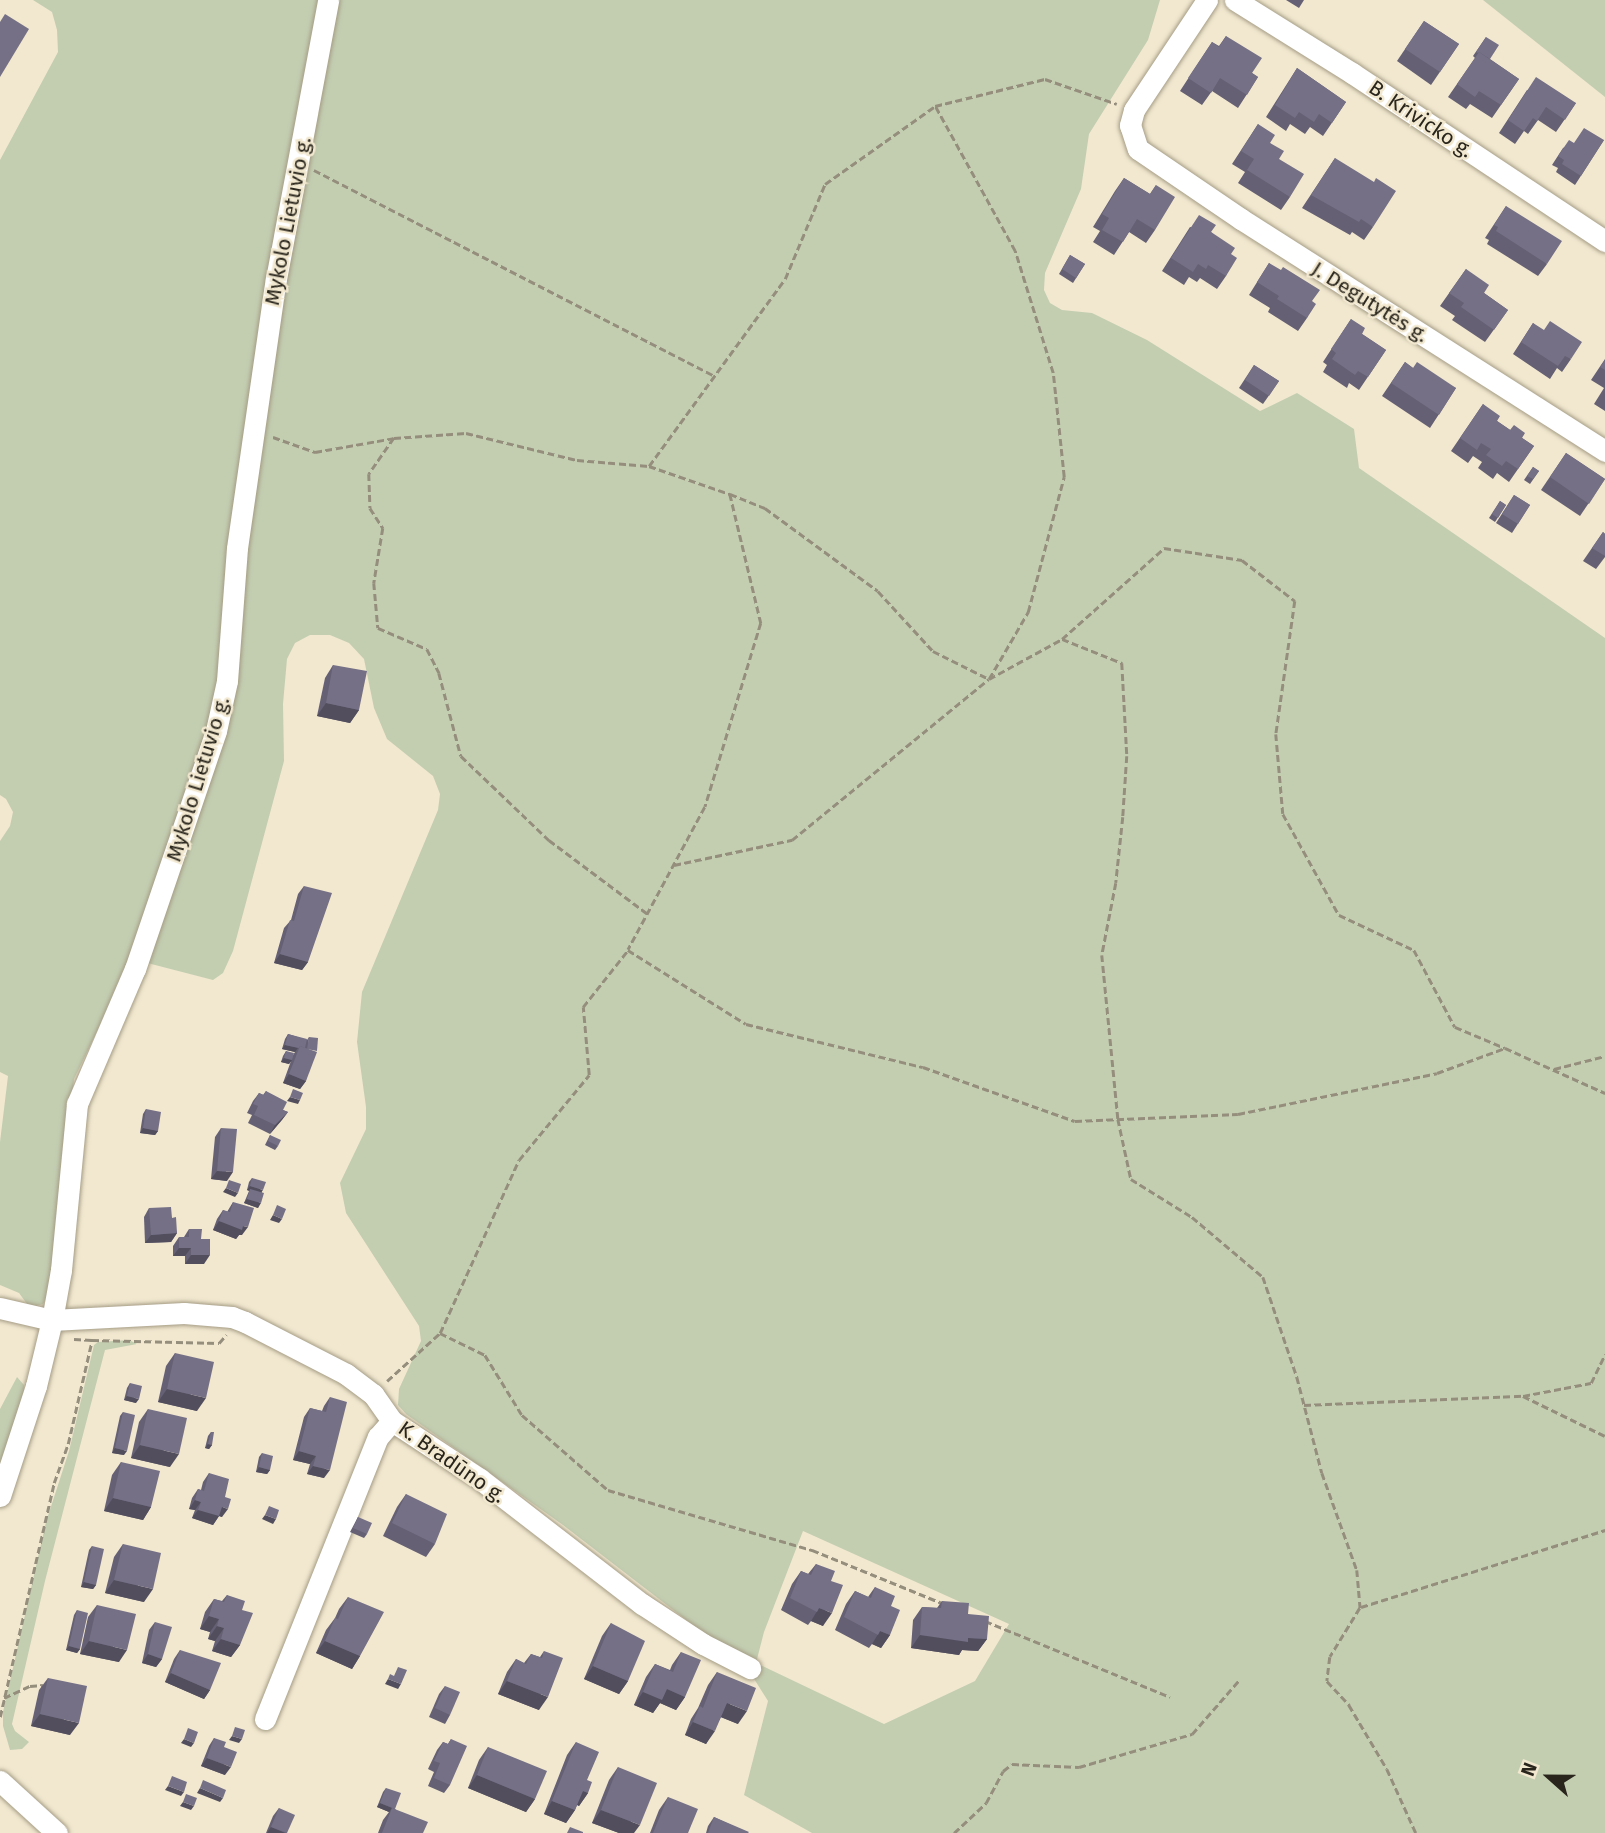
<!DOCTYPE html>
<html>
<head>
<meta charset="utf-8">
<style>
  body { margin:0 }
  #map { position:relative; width:1605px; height:1833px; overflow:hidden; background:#f2e8d0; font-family:"Fira Sans",sans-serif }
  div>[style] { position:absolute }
  .green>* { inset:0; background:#c3ceb1 }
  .path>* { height:2.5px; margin-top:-1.25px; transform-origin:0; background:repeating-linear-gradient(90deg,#958e7d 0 7px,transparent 0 10.5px) }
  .roads { filter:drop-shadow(0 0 2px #a59c85) drop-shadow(0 0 2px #a59c85) }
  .minor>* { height:21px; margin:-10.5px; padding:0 10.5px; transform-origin:10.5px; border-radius:10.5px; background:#fff }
  .wall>* { inset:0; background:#656073 }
  .shaded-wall>* { inset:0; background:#524e5e }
  .building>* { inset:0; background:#757086 }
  span { translate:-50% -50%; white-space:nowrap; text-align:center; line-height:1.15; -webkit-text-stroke:5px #f2e8d0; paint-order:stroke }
  .street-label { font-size:21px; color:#29251c }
  .north { position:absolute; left:1514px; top:1742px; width:70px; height:70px; -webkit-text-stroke:5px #f2e8d0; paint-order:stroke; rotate:291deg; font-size:19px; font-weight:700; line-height:28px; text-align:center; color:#29251c }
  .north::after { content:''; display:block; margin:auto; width:24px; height:32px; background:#29251c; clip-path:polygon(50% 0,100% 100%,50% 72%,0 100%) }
</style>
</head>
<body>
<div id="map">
  <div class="green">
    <i style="clip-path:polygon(evenodd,33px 0,1160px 0,1148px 40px,1089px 134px,1081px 189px,1045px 273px,1044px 290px,1050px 303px,1062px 310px,1092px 313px,1147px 340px,1260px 411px,1297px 393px,1354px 429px,1359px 468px,1605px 638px,1605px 1833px,812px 1833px,744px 1795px,768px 1701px,746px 1666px,563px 1525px,406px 1414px,398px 1405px,399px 1389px,421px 1341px,419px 1326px,346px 1213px,340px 1183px,366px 1129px,366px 1107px,357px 1042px,362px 992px,438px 810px,440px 794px,433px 776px,387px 739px,374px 708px,364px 659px,349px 643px,330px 635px,310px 635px,295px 643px,287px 659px,283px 704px,284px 761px,233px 951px,223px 973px,213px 980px,132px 959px,74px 1079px,48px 1297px,43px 1304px,30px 1308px,19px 1293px,0 1285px,0 1142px,8px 1076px,0 1072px,0 841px,10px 826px,13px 812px,6px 799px,0 795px,0 160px,58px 52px,57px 30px,52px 12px,33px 0,803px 1531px,1009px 1624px,975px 1681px,884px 1724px,756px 1663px,764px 1632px,803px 1531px)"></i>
    <i style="clip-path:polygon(1483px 0,1605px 0,1605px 97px)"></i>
    <i style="clip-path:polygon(129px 1340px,137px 1344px,105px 1350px,45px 1581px,12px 1724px,15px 1731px,29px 1742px,22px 1749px,10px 1750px,3px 1726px,3px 1712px,46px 1522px,69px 1451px,94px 1345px,98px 1342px)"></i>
    <i style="clip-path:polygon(17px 1377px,24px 1385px,24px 1395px,0 1473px,0 1409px)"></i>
  </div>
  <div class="path">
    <i style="left:314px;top:170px;width:449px;rotate:27.2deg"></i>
    <i style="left:273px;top:437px;width:45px;rotate:19.7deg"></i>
    <i style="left:315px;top:452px;width:80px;rotate:-10deg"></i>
    <i style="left:394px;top:438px;width:72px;rotate:-4deg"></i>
    <i style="left:466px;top:433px;width:114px;rotate:13.7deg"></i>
    <i style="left:577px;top:460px;width:72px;rotate:4.8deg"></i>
    <i style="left:649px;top:466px;width:86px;rotate:19.1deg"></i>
    <i style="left:730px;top:494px;width:133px;rotate:76.5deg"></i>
    <i style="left:761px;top:623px;width:192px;rotate:106.9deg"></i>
    <i style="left:705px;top:807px;width:162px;rotate:118.3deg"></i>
    <i style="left:628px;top:950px;width:139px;rotate:32.1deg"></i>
    <i style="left:746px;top:1024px;width:182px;rotate:13.7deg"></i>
    <i style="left:923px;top:1067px;width:161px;rotate:19.6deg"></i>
    <i style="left:1075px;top:1121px;width:163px;rotate:-2.5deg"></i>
    <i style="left:1238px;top:1114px;width:203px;rotate:-11.6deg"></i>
    <i style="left:1437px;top:1073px;width:72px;rotate:-20.2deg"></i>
    <i style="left:1505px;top:1048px;width:110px;rotate:24.2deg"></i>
    <i style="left:394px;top:438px;width:44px;rotate:124.8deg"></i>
    <i style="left:369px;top:474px;width:34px;rotate:88deg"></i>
    <i style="left:370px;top:508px;width:24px;rotate:57deg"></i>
    <i style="left:383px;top:528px;width:56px;rotate:99.3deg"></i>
    <i style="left:374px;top:583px;width:45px;rotate:84.9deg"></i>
    <i style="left:378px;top:628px;width:53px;rotate:23.2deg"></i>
    <i style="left:427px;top:649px;width:27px;rotate:63deg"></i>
    <i style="left:439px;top:673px;width:86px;rotate:75.2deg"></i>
    <i style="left:461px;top:756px;width:122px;rotate:43.7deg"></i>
    <i style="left:549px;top:840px;width:124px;rotate:36.8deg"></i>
    <i style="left:649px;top:466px;width:231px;rotate:-54deg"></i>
    <i style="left:785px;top:279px;width:103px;rotate:-67.2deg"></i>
    <i style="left:825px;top:184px;width:135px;rotate:-35.3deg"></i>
    <i style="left:935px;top:106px;width:113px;rotate:-13.8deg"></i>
    <i style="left:1045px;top:79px;width:76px;rotate:19.1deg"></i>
    <i style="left:730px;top:494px;width:38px;rotate:22deg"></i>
    <i style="left:765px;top:508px;width:140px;rotate:36.3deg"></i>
    <i style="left:878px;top:591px;width:81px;rotate:47.5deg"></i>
    <i style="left:933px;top:651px;width:63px;rotate:26.6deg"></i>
    <i style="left:989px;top:679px;width:83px;rotate:-28.7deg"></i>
    <i style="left:1062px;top:639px;width:65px;rotate:21.8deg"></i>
    <i style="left:1122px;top:663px;width:93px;rotate:86.9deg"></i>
    <i style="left:1127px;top:756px;width:61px;rotate:93.8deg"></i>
    <i style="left:1123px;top:817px;width:66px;rotate:96.1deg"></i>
    <i style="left:1116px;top:883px;width:73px;rotate:101deg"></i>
    <i style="left:1102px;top:955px;width:165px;rotate:84.4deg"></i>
    <i style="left:1118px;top:1119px;width:61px;rotate:77.8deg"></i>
    <i style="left:1131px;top:1179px;width:72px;rotate:31.9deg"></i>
    <i style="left:1192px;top:1217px;width:93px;rotate:40.2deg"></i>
    <i style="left:1263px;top:1277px;width:106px;rotate:71.2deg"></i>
    <i style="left:1297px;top:1377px;width:99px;rotate:75.4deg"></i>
    <i style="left:1322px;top:1473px;width:103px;rotate:70.2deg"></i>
    <i style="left:1357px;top:1570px;width:38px;rotate:85deg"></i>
    <i style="left:1360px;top:1608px;width:57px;rotate:121.5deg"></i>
    <i style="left:1330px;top:1657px;width:24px;rotate:97deg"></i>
    <i style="left:1327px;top:1681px;width:33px;rotate:47deg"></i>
    <i style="left:1349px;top:1705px;width:74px;rotate:59.3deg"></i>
    <i style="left:1387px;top:1769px;width:70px;rotate:65.6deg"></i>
    <i style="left:1062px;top:639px;width:137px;rotate:-41.7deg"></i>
    <i style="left:1164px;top:548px;width:79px;rotate:8.7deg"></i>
    <i style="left:1242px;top:560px;width:67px;rotate:37.7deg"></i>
    <i style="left:1295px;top:601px;width:134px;rotate:98.1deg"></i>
    <i style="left:1276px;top:734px;width:80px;rotate:85deg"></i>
    <i style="left:1283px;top:814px;width:115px;rotate:61deg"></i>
    <i style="left:1339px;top:915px;width:83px;rotate:25deg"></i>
    <i style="left:1414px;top:950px;width:87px;rotate:62deg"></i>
    <i style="left:1455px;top:1027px;width:54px;rotate:22.8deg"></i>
    <i style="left:674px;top:865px;width:121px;rotate:-12deg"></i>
    <i style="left:792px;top:840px;width:254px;rotate:-39.3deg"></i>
    <i style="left:989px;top:679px;width:78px;rotate:-59.8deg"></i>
    <i style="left:1028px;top:612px;width:140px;rotate:-75.1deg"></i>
    <i style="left:1064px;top:477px;width:105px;rotate:-96deg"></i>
    <i style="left:1053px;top:373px;width:128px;rotate:-107.3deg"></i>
    <i style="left:1015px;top:251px;width:166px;rotate:-118.9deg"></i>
    <i style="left:1554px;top:1069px;width:53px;rotate:-14.3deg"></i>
    <i style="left:440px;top:1333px;width:190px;rotate:-65.5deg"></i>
    <i style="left:519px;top:1160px;width:110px;rotate:-50.5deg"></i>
    <i style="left:589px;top:1075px;width:68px;rotate:-95deg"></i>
    <i style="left:583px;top:1007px;width:73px;rotate:-51.7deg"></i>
    <i style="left:74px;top:1339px;width:18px;rotate:3deg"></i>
    <i style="left:387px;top:1381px;width:72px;rotate:-42.2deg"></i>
    <i style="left:440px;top:1333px;width:50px;rotate:26.1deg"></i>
    <i style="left:485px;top:1355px;width:70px;rotate:58.3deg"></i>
    <i style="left:522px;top:1415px;width:114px;rotate:41.1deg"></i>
    <i style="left:608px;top:1490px;width:213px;rotate:16.4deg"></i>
    <i style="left:812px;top:1550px;width:143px;rotate:22.2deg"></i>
    <i style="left:1523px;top:1396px;width:69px;rotate:-10.8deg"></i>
    <i style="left:1591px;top:1383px;width:32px;rotate:-64deg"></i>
    <i style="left:1304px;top:1405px;width:219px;rotate:-2.4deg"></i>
    <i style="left:1523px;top:1396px;width:91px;rotate:26deg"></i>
    <i style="left:1361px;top:1607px;width:256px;rotate:-17.5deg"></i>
    <i style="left:985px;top:1621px;width:200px;rotate:22.3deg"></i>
    <i style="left:4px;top:1698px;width:29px;rotate:-25deg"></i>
    <i style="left:30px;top:1686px;width:13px;rotate:-4deg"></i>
    <i style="left:0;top:1717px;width:240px;rotate:-77deg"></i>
    <i style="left:54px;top:1483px;width:41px;rotate:-70.3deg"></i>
    <i style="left:68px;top:1444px;width:107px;rotate:-77deg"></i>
    <i style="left:92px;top:1340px;width:127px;rotate:1.4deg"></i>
    <i style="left:219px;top:1343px;width:11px;rotate:-49deg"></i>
    <i style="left:954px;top:1833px;width:44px;rotate:-43.2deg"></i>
    <i style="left:986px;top:1803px;width:36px;rotate:-62deg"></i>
    <i style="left:1003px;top:1771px;width:11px;rotate:-38deg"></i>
    <i style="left:1012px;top:1764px;width:67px;rotate:2.6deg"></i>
    <i style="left:1079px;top:1767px;width:118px;rotate:-16.3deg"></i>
    <i style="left:1192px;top:1734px;width:73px;rotate:-48.9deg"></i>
  </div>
  <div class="roads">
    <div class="minor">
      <i style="left:1207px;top:0;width:132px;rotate:123.6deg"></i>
      <i style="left:1134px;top:110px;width:16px;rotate:105deg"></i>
      <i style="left:1130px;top:125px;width:25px;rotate:72deg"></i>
      <i style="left:1138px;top:149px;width:125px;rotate:34.2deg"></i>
      <i style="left:1241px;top:219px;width:432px;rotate:32.5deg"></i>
      <i style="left:1235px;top:0;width:138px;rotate:32deg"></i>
      <i style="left:1352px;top:73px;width:304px;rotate:33.6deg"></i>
      <i style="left:0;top:1308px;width:53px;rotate:13deg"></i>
      <i style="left:52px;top:1320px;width:132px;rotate:-3deg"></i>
      <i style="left:184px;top:1313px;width:48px;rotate:4.8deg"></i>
      <i style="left:232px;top:1317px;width:14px;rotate:21deg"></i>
      <i style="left:245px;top:1322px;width:114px;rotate:27.2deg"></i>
      <i style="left:346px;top:1374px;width:34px;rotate:37deg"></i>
      <i style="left:373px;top:1394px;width:33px;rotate:55deg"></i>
      <i style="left:392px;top:1421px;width:105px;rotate:33.4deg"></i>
      <i style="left:480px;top:1479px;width:205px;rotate:37.7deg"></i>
      <i style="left:642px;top:1604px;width:73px;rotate:33.3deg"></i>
      <i style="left:703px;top:1644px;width:53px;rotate:27.1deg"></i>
      <i style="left:0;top:1496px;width:116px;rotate:-71.9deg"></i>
      <i style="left:36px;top:1386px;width:68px;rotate:-76.4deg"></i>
      <i style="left:52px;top:1320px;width:51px;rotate:-79.8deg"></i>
      <i style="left:61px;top:1270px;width:167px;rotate:-84.5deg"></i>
      <i style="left:77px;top:1104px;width:147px;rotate:-66.8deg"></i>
      <i style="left:135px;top:969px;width:251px;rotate:-71.2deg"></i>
      <i style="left:216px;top:731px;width:51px;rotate:-77.6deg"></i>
      <i style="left:227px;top:681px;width:133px;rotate:-85.7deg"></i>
      <i style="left:237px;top:548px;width:272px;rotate:-81.8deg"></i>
      <i style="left:276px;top:279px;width:284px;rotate:-79.4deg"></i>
      <i style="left:265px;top:1719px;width:304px;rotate:-68.2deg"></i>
      <i style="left:378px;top:1437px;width:21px;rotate:-49deg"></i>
      <i style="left:0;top:1781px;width:77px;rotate:42.4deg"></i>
    </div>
  </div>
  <div class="wall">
    <i style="clip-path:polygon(1286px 0,1304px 0,1299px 8px)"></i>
    <i style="clip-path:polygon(1424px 21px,1459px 44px,1431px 85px,1397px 61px)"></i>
    <i style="clip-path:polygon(1226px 36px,1252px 73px,1258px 77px,1238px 108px,1212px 91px,1202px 105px,1180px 91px,1212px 42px,1219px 46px)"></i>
    <i style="clip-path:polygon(1486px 37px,1490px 59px,1519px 79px,1492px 118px,1470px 104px,1466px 109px,1448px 97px,1475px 58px,1473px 56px)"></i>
    <i style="clip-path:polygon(1297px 68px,1346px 102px,1323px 136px,1310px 127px,1305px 134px,1290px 124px,1286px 131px,1266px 117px)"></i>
    <i style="clip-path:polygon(1527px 90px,1576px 103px,1556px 132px,1538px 120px,1528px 134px,1524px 131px,1515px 144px,1499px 133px)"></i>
    <i style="clip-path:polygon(1258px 124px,1270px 143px,1279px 159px,1290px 197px,1281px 210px,1238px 183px,1245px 172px,1232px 164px)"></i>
    <i style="clip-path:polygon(1604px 140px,1575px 185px,1556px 172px,1558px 168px,1552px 165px,1563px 148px,1574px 143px)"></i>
    <i style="clip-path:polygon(1335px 158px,1373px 227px,1364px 240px,1352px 232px,1350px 235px,1302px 208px)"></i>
    <i style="clip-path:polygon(1124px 178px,1150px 194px,1156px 185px,1155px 230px,1146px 243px,1129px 232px,1114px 255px,1093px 242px,1100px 231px,1093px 227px,1115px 191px)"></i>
    <i style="clip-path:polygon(1506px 206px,1547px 264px,1538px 276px,1487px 244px,1489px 240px,1485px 238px)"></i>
    <i style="clip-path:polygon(1190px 227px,1211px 232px,1231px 254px,1226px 276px,1217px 289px,1200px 278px,1197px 282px,1189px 277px,1184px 285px,1162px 271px)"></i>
    <i style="clip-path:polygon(1070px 255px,1085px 264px,1073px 283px,1059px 274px)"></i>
    <i style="clip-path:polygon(1269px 263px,1312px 301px,1307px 318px,1298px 331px,1268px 312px,1270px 308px,1249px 295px)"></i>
    <i style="clip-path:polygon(1466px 269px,1484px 293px,1508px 310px,1485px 342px,1452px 320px,1455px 316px,1440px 306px)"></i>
    <i style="clip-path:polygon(1351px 319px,1362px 334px,1386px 350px,1359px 390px,1349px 383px,1347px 388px,1323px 372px,1327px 365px,1323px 362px)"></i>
    <i style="clip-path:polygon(1533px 323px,1571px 359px,1562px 372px,1557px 368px,1550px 379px,1513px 354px)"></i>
    <i style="clip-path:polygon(1605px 359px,1605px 411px,1594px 404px,1604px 388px,1591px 380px)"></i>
    <i style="clip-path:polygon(1405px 362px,1413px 368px,1456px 388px,1430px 428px,1382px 396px)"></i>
    <i style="clip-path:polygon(1254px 365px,1279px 381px,1263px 404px,1239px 388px)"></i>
    <i style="clip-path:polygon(1483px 404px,1497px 421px,1534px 446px,1509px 482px,1497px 473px,1493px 479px,1478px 468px,1482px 462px,1473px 456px,1468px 463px,1451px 451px)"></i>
    <i style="clip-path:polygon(1566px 453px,1605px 479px,1580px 516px,1541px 490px)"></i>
    <i style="clip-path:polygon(1533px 467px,1539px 471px,1530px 484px,1524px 480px)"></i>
    <i style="clip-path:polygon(1514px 495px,1530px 505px,1512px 533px,1496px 523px)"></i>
    <i style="clip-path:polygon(1500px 501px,1506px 505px,1495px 522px,1489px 518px)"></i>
    <i style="clip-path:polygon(1603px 532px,1605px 534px,1605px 557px,1596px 569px,1583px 561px)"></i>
    <i style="clip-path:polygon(333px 665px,359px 710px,350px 723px,317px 716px,325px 678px)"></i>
    <i style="clip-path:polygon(304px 886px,308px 962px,302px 970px,274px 963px,284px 928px,291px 920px,298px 894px)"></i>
    <i style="clip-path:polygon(288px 1034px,307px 1040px,309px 1037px,306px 1081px,300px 1089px,283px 1083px,291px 1061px,289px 1064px,281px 1062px,283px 1056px,286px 1051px,293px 1055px,295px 1052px,282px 1049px,285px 1039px)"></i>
    <i style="clip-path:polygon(266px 1091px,283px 1110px,288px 1112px,270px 1134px,248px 1123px,252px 1115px,247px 1113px,253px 1101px,259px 1093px,263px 1095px)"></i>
    <i style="clip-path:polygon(146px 1109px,158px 1131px,155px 1135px,140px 1133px,143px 1114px)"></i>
    <i style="clip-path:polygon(221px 1128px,227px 1181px,211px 1179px,215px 1137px)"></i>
    <i style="clip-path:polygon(270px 1135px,278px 1146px,275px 1150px,265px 1145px)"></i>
    <i style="clip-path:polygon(252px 1178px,262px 1192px,258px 1208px,244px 1203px,249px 1191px,247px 1190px,249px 1182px)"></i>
    <i style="clip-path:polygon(233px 1202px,242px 1235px,239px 1235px,236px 1239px,213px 1230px,217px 1219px,223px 1210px,227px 1212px)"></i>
    <i style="clip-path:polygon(149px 1208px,172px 1218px,177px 1233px,171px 1242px,145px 1243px,144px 1217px)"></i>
    <i style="clip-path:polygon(189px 1229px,201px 1239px,204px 1264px,185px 1264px,185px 1256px,173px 1256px,173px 1246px,179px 1237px,184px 1237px)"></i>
    <i style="clip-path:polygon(175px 1353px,197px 1411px,158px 1402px,166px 1366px)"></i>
    <i style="clip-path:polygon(130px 1383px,136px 1403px,124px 1400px,127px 1388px)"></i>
    <i style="clip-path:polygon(330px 1397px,324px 1478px,307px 1474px,310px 1464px,293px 1460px,304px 1417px,310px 1408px,322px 1411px,324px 1406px)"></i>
    <i style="clip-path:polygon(148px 1409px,170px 1467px,131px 1458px,139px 1422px)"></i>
    <i style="clip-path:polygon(123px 1412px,124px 1455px,112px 1453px,120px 1416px)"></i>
    <i style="clip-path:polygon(211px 1432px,212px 1445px,209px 1449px,205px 1448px,208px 1436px)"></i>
    <i style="clip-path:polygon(262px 1453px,270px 1470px,267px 1474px,256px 1472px,259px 1457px)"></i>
    <i style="clip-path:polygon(121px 1462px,151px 1507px,143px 1520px,104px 1511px,112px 1475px)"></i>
    <i style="clip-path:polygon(209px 1473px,225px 1497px,222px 1517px,219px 1516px,213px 1525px,192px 1518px,195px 1510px,189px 1509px,192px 1498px,198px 1489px,201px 1490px,203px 1482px)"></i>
    <i style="clip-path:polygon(406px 1494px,435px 1544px,426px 1557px,383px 1536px,397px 1507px)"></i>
    <i style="clip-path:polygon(358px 1517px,367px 1534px,364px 1538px,350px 1532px)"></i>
    <i style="clip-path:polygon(123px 1544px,144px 1602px,105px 1593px,114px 1557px)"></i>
    <i style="clip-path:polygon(92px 1546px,96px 1585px,93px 1589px,81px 1587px,89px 1550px)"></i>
    <i style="clip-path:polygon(816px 1564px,831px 1581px,823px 1626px,811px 1621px,808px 1625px,781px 1610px,792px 1584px,801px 1571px,808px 1574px)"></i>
    <i style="clip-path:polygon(875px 1587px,891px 1606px,890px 1635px,881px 1648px,872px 1644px,869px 1648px,835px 1630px,846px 1604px,855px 1591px,868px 1597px)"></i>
    <i style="clip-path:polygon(227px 1595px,242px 1610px,240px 1645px,231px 1657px,212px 1651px,215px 1641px,208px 1639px,210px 1632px,200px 1629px,205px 1612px,214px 1599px,222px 1601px)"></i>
    <i style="clip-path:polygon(348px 1597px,360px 1656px,352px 1669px,316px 1653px,326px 1630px,335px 1618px,339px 1609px)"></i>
    <i style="clip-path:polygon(942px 1601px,968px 1614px,987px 1639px,978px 1651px,962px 1650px,959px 1655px,911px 1648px,913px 1620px,922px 1607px,937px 1608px)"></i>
    <i style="clip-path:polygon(97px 1605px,119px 1662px,80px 1654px,88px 1617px)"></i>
    <i style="clip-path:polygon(77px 1610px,80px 1649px,77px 1653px,66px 1650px,74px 1615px)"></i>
    <i style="clip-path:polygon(155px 1622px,162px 1659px,156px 1667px,142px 1663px,149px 1630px)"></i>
    <i style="clip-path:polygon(611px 1623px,628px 1681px,619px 1694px,584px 1679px,602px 1636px)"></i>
    <i style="clip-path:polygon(180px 1650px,210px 1690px,204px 1699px,165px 1682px,174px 1659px)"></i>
    <i style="clip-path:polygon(544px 1651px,539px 1710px,498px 1694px,507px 1672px,516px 1659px,524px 1663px,531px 1654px,540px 1657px)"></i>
    <i style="clip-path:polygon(681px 1652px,685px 1697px,676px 1710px,660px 1703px,653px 1713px,634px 1705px,646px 1677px,655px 1664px,670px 1670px,672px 1665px)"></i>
    <i style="clip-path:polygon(717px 1672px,738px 1724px,721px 1717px,706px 1744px,685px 1735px,691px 1719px,698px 1708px,708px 1685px)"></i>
    <i style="clip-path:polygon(48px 1678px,70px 1735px,31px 1726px,39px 1690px)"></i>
    <i style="clip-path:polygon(445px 1686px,450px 1715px,445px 1724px,429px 1717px,439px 1694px)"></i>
    <i style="clip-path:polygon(214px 1738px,224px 1747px,225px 1775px,201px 1766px,209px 1746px)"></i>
    <i style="clip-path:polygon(451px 1739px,450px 1785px,444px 1793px,428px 1786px,434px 1772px,428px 1769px,437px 1750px,443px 1742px,448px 1744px)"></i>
    <i style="clip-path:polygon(576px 1742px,587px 1780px,588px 1793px,579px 1806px,577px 1805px,575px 1810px,566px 1823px,544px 1814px,567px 1755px)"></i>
    <i style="clip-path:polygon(488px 1747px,535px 1799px,526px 1812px,468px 1788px,479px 1760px)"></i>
    <i style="clip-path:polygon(618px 1767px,634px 1833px,619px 1833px,592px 1823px,609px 1780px)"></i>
    <i style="clip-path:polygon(386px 1788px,395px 1809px,423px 1833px,378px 1833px,383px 1820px,389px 1812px,377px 1807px,383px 1792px)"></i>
    <i style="clip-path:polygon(668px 1797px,688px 1833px,650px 1833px,659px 1810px)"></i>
    <i style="clip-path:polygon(279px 1808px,287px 1833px,266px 1833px,273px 1816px)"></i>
    <i style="clip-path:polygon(714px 1817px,748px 1833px,706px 1833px,708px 1826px)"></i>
  </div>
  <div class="shaded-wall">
    <i style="clip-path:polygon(326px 703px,359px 710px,350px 723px,317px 716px)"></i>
    <i style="clip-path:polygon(280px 954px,308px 962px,302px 970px,274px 963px)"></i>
    <i style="clip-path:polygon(285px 1045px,298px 1048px,295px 1052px,282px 1049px)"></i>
    <i style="clip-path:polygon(284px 1058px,292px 1060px,289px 1064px,281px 1062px)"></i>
    <i style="clip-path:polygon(289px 1074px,306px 1081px,300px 1089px,283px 1083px)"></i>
    <i style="clip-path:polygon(290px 1097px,300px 1100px,298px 1104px,287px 1101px)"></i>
    <i style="clip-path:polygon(288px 1112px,282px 1120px,270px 1134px,275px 1125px)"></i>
    <i style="clip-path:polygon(143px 1128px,158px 1131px,155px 1135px,140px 1133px)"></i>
    <i style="clip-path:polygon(217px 1171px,233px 1172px,227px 1181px,211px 1179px)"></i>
    <i style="clip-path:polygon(250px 1186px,263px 1190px,260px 1194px,247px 1190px)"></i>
    <i style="clip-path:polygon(226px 1188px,238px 1193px,235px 1197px,223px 1192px)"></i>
    <i style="clip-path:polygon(247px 1199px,261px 1203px,258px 1208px,244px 1203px)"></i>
    <i style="clip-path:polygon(273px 1215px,282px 1219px,279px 1223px,270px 1220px)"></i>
    <i style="clip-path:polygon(219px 1221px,243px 1226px,248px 1227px,242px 1235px,239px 1235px,236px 1239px,213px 1230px)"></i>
    <i style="clip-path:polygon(177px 1233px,171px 1242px,145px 1243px,151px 1235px)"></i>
    <i style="clip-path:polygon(179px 1248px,191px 1248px,185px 1256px,173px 1256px)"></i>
    <i style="clip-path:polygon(191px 1255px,210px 1255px,204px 1264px,185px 1264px)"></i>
    <i style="clip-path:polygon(167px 1389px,206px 1398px,197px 1411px,158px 1402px)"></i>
    <i style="clip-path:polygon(127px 1396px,139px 1399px,136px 1403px,124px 1400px)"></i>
    <i style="clip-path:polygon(208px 1444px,212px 1445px,209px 1449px,205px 1448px)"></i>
    <i style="clip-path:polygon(140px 1445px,179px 1454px,170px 1467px,131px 1458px)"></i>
    <i style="clip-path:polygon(115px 1448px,127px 1451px,124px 1455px,112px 1453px)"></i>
    <i style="clip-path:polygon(299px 1451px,316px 1456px,310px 1464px,293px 1460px)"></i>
    <i style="clip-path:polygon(313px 1466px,330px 1470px,324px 1478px,307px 1474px)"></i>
    <i style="clip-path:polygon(259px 1467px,270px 1470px,267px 1474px,256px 1472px)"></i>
    <i style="clip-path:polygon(113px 1498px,151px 1507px,143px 1520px,104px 1511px)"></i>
    <i style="clip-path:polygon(195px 1500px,201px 1502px,195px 1510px,189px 1509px)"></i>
    <i style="clip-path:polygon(222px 1507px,228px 1509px,222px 1517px,219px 1516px,213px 1525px,192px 1518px,198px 1510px)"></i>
    <i style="clip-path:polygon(265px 1515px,276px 1519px,273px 1524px,262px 1519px)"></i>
    <i style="clip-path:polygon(114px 1580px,153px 1589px,144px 1602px,105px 1593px)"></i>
    <i style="clip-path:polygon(84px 1582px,96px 1585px,93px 1589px,81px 1587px)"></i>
    <i style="clip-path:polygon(819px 1608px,832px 1613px,823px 1626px,811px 1621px)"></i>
    <i style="clip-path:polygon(209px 1616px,219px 1619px,210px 1632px,200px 1629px)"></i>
    <i style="clip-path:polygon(217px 1626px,224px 1628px,215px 1641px,208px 1639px)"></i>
    <i style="clip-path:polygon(880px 1631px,890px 1635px,881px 1648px,872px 1644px)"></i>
    <i style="clip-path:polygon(920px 1635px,968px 1638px,987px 1639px,978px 1651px,962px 1650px,959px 1655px,911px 1648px)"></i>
    <i style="clip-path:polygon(221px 1639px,240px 1645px,231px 1657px,212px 1651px)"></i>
    <i style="clip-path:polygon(89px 1641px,127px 1650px,119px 1662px,80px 1654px)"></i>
    <i style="clip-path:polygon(325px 1641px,360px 1656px,352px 1669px,316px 1653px)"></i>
    <i style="clip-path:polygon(69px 1646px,80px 1649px,77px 1653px,66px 1650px)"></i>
    <i style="clip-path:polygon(148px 1654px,162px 1659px,156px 1667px,142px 1663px)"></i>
    <i style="clip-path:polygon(593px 1666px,628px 1681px,619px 1694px,584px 1679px)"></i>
    <i style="clip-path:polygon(171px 1673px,210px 1690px,204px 1699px,165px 1682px)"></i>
    <i style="clip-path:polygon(388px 1679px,401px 1684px,398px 1689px,385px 1684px)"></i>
    <i style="clip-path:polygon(507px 1681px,548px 1697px,539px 1710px,498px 1694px)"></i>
    <i style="clip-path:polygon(667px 1689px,685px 1697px,676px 1710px,660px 1703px,653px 1713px,634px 1705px,643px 1692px)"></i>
    <i style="clip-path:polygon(727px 1703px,747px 1711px,738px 1724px,718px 1716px)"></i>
    <i style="clip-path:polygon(40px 1714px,79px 1723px,70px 1735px,31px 1726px)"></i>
    <i style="clip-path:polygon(693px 1722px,715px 1731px,706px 1744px,685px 1735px)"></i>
    <i style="clip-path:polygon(232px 1736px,242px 1739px,239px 1743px,229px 1740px)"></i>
    <i style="clip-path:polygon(184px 1739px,194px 1743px,191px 1747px,181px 1743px)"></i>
    <i style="clip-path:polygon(207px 1758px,231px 1767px,225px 1775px,201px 1766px)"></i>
    <i style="clip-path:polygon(477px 1775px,535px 1799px,526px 1812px,468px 1788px)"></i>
    <i style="clip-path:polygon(168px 1786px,184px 1792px,181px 1796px,165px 1790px)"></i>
    <i style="clip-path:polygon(200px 1788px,223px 1798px,220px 1802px,197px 1793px)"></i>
    <i style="clip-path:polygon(583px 1791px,588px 1793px,579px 1806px,574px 1803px)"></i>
    <i style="clip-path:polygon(552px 1801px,575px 1810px,566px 1823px,544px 1814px)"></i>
    <i style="clip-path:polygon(183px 1802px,194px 1806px,191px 1810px,180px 1806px)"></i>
    <i style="clip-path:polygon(380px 1803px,395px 1809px,392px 1808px,389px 1812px,377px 1807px)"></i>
    <i style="clip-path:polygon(601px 1810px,640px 1825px,634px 1833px,619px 1833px,592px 1823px)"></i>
    <i style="clip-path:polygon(271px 1827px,285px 1833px,267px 1833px)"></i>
  </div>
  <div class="building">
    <i style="clip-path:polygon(5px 14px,29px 29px,0 77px,0 22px)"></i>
    <i style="clip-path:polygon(1424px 21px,1459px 44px,1440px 72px,1405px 49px)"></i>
    <i style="clip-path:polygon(1226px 36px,1262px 58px,1252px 73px,1258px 77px,1247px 95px,1220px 78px,1211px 93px,1188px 78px,1212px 42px,1219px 47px)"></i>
    <i style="clip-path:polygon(1486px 37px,1499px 45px,1490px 59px,1479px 52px,1478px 53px,1476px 52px)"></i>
    <i style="clip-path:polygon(1479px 52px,1519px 79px,1501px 105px,1479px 91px,1475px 97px,1457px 84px)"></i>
    <i style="clip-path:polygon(1297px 68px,1346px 102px,1332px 123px,1319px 114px,1314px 122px,1299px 112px,1295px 118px,1275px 105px)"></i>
    <i style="clip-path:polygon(1536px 77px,1576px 103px,1565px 120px,1546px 107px,1537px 121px,1533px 118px,1524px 131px,1508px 120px)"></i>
    <i style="clip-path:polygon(1258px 124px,1275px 135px,1270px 143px,1284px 151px,1279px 159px,1304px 174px,1290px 197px,1247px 170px,1254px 159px,1241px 151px)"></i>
    <i style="clip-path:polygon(1584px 128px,1604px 140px,1581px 176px,1562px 164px,1564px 160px,1558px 156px,1569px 140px,1574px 143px)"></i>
    <i style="clip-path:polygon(1335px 158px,1374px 182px,1376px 178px,1396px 191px,1373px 227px,1361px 219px,1359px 222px,1311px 195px)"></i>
    <i style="clip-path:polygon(1124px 178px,1150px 194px,1156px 185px,1175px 197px,1155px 230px,1137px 219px,1123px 242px,1102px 230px,1109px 218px,1102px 214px)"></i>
    <i style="clip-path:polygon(1506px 206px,1562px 241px,1547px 264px,1496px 231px,1498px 227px,1494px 225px)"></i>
    <i style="clip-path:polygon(1199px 215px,1216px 225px,1211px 232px,1235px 248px,1231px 254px,1237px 258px,1226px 276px,1208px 265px,1206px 269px,1198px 264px,1193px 272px,1171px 258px)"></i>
    <i style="clip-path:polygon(1070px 255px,1085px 264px,1076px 278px,1062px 269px)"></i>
    <i style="clip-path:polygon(1269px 263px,1281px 270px,1283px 267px,1320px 290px,1312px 301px,1316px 304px,1307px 318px,1277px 299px,1279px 296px,1257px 282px)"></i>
    <i style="clip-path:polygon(1466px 269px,1489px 285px,1484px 293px,1508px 310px,1494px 330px,1461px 307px,1464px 303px,1449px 293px)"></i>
    <i style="clip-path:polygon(1351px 319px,1365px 328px,1362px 334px,1386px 350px,1368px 377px,1358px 371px,1355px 375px,1332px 359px,1336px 353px,1331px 349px)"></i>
    <i style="clip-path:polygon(1550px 321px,1582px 342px,1571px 359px,1565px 356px,1558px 366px,1521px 342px,1533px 323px,1544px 330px)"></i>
    <i style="clip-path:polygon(1605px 360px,1605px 370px,1600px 367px)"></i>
    <i style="clip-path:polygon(1405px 362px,1413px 368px,1417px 362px,1456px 388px,1439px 415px,1391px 383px)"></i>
    <i style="clip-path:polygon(1254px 365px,1279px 381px,1269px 396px,1245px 380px)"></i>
    <i style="clip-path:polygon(1483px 404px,1500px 416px,1497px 421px,1510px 430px,1514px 425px,1525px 433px,1522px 438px,1534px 446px,1518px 469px,1506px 461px,1502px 466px,1486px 455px,1491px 449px,1481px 443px,1477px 450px,1460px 438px)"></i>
    <i style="clip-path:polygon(1566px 453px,1605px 479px,1589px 504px,1550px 477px)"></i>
    <i style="clip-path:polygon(1533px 467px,1539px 471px,1533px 479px,1527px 476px)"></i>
    <i style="clip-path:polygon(1514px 495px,1530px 505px,1518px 524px,1502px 514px)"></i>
    <i style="clip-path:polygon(1500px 501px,1506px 505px,1498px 518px,1492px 514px)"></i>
    <i style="clip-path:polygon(1603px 532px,1605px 534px,1605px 556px,1592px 548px)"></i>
    <i style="clip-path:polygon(333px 665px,367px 671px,359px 710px,326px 703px)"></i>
    <i style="clip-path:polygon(304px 886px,332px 893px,308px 962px,280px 954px,290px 920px,294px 921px)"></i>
    <i style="clip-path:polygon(288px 1034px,307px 1039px,305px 1048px,300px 1046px,299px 1048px,285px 1045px)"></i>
    <i style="clip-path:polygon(309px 1037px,318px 1038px,317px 1051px,307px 1049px)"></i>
    <i style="clip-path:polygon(300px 1046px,317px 1052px,306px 1081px,289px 1074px)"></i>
    <i style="clip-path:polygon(286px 1051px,294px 1053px,292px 1060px,284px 1058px)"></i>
    <i style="clip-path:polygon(293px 1089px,303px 1093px,300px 1100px,290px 1097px)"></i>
    <i style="clip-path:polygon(266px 1091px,287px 1102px,283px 1110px,288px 1112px,275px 1125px,254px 1115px,258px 1106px,253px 1104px,259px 1093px,264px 1095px)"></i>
    <i style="clip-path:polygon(146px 1109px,161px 1112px,158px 1131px,143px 1128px)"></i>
    <i style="clip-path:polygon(221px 1128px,237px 1129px,233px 1172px,217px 1171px)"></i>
    <i style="clip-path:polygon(270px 1135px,281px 1140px,278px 1146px,268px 1141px)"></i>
    <i style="clip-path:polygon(252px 1178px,266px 1182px,263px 1190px,250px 1186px)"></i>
    <i style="clip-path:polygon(229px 1180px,241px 1184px,238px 1193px,226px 1188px)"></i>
    <i style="clip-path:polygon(250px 1189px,264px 1193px,261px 1203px,247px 1199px)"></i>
    <i style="clip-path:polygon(233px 1202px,254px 1208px,248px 1227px,243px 1226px,242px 1230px,219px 1221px,223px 1210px,230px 1212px)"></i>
    <i style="clip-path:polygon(277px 1205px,286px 1209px,282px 1219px,273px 1215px)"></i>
    <i style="clip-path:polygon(171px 1207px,172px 1218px,176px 1217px,177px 1233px,151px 1235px,149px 1208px)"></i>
    <i style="clip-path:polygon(189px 1229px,202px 1229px,201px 1239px,210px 1239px,210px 1255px,191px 1255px,191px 1248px,179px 1248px,179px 1237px,189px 1237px)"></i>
    <i style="clip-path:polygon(175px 1353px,214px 1362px,206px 1398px,167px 1389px)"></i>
    <i style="clip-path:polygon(130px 1383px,142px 1386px,139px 1399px,127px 1396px)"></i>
    <i style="clip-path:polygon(330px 1397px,347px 1402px,330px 1470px,313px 1466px,316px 1456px,299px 1451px,310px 1408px,326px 1412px)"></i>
    <i style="clip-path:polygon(148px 1409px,187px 1418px,179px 1454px,140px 1445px)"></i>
    <i style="clip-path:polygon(123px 1412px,135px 1415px,127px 1451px,115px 1448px)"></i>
    <i style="clip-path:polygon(211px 1432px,214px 1432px,212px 1445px,208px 1444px)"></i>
    <i style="clip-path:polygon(262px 1453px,273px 1456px,270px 1470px,259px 1467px)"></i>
    <i style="clip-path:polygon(121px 1462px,160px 1471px,151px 1507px,113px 1498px)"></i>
    <i style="clip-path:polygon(209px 1473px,229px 1479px,225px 1497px,231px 1499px,228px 1509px,222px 1507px,219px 1516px,198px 1510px,201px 1502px,195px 1500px,198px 1489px,204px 1491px)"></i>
    <i style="clip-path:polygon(406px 1494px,447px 1514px,435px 1544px,392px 1523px)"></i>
    <i style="clip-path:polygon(269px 1506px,279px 1510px,276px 1519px,265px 1515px)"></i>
    <i style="clip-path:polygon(358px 1517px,372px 1523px,367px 1534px,353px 1528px)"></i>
    <i style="clip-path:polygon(123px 1544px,161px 1553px,153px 1589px,114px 1580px)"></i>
    <i style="clip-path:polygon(92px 1546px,104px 1549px,96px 1585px,84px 1582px)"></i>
    <i style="clip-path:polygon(816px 1564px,835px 1571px,831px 1581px,843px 1585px,832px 1613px,819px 1608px,817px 1612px,790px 1598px,801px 1571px,811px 1575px)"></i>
    <i style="clip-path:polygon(875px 1587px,895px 1596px,891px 1606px,900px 1610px,890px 1635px,880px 1631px,878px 1635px,844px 1617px,855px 1591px,871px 1598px)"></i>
    <i style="clip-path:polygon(227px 1595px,245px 1601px,242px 1610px,253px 1613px,240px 1645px,221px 1639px,224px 1628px,217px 1626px,219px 1619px,209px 1616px,214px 1599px,224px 1602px)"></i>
    <i style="clip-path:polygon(348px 1597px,384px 1612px,360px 1656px,325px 1641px,335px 1618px,338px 1619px)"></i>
    <i style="clip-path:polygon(942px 1601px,969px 1603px,968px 1614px,989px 1616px,987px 1639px,968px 1638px,968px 1642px,920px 1635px,922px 1607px,941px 1608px)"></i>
    <i style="clip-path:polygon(97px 1605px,136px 1614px,127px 1650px,89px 1641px)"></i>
    <i style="clip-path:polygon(77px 1610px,88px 1613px,80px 1649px,69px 1646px)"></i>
    <i style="clip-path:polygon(155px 1622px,172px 1627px,162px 1659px,148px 1654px)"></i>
    <i style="clip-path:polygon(611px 1623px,645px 1641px,628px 1681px,593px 1666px)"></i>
    <i style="clip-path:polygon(180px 1650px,221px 1663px,210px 1690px,171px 1673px)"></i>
    <i style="clip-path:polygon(544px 1651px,563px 1658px,548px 1697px,507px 1681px,516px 1659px,526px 1664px,531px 1654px,542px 1658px)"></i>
    <i style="clip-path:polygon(681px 1652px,701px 1660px,685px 1697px,667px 1689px,662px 1700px,643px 1692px,655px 1664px,673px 1672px)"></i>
    <i style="clip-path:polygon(398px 1667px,407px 1670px,401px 1684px,388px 1679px,390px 1674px,394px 1676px)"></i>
    <i style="clip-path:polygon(717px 1672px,756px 1688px,747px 1711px,727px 1703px,715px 1731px,693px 1722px,700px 1706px,703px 1708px)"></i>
    <i style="clip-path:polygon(48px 1678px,87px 1686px,79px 1723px,40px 1714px)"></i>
    <i style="clip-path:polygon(445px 1686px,460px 1692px,450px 1715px,435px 1708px)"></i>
    <i style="clip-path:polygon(235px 1727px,245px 1730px,242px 1739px,232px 1736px)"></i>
    <i style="clip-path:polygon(188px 1728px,198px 1732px,194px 1743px,184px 1739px)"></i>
    <i style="clip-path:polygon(214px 1738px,226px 1742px,224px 1747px,237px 1752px,231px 1767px,207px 1758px)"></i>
    <i style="clip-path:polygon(451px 1739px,467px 1746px,450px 1785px,434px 1778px,440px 1763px,434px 1761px,443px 1742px,448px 1744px)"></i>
    <i style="clip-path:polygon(576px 1742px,599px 1752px,587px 1780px,592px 1782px,588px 1793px,583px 1791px,575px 1810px,552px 1801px)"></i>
    <i style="clip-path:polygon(488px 1747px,547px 1771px,535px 1799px,477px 1775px)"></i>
    <i style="clip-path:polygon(618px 1767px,657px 1783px,640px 1825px,601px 1810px)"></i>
    <i style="clip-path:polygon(172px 1776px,187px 1782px,184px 1792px,168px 1786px)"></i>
    <i style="clip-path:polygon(203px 1780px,226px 1790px,223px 1798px,200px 1788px)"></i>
    <i style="clip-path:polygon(386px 1788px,401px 1793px,395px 1809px,380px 1803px)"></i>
    <i style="clip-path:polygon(186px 1794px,197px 1798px,194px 1806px,183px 1802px)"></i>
    <i style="clip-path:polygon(668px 1797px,698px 1809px,688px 1833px,653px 1833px)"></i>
    <i style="clip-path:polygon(279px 1808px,295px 1815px,287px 1833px,271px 1827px)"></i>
    <i style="clip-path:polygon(392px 1808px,428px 1822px,423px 1833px,382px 1833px)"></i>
    <i style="clip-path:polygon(714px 1817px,749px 1832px,748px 1833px,708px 1833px)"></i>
    <i style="clip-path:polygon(570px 1827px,583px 1832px,583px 1833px,567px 1833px)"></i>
  </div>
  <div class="street-label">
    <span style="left:1421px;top:119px;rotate:34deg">B. Krivicko g.</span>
    <span style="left:288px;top:221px;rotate:-79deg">Mykolo Lietuvio g.</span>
    <span style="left:1370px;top:302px;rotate:32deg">J. Degutytės g.</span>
    <span style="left:198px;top:779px;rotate:-73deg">Mykolo Lietuvio g.</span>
    <span style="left:452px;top:1462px;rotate:35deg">K. Bradūno g.</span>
  </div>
  <div class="north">N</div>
</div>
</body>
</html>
